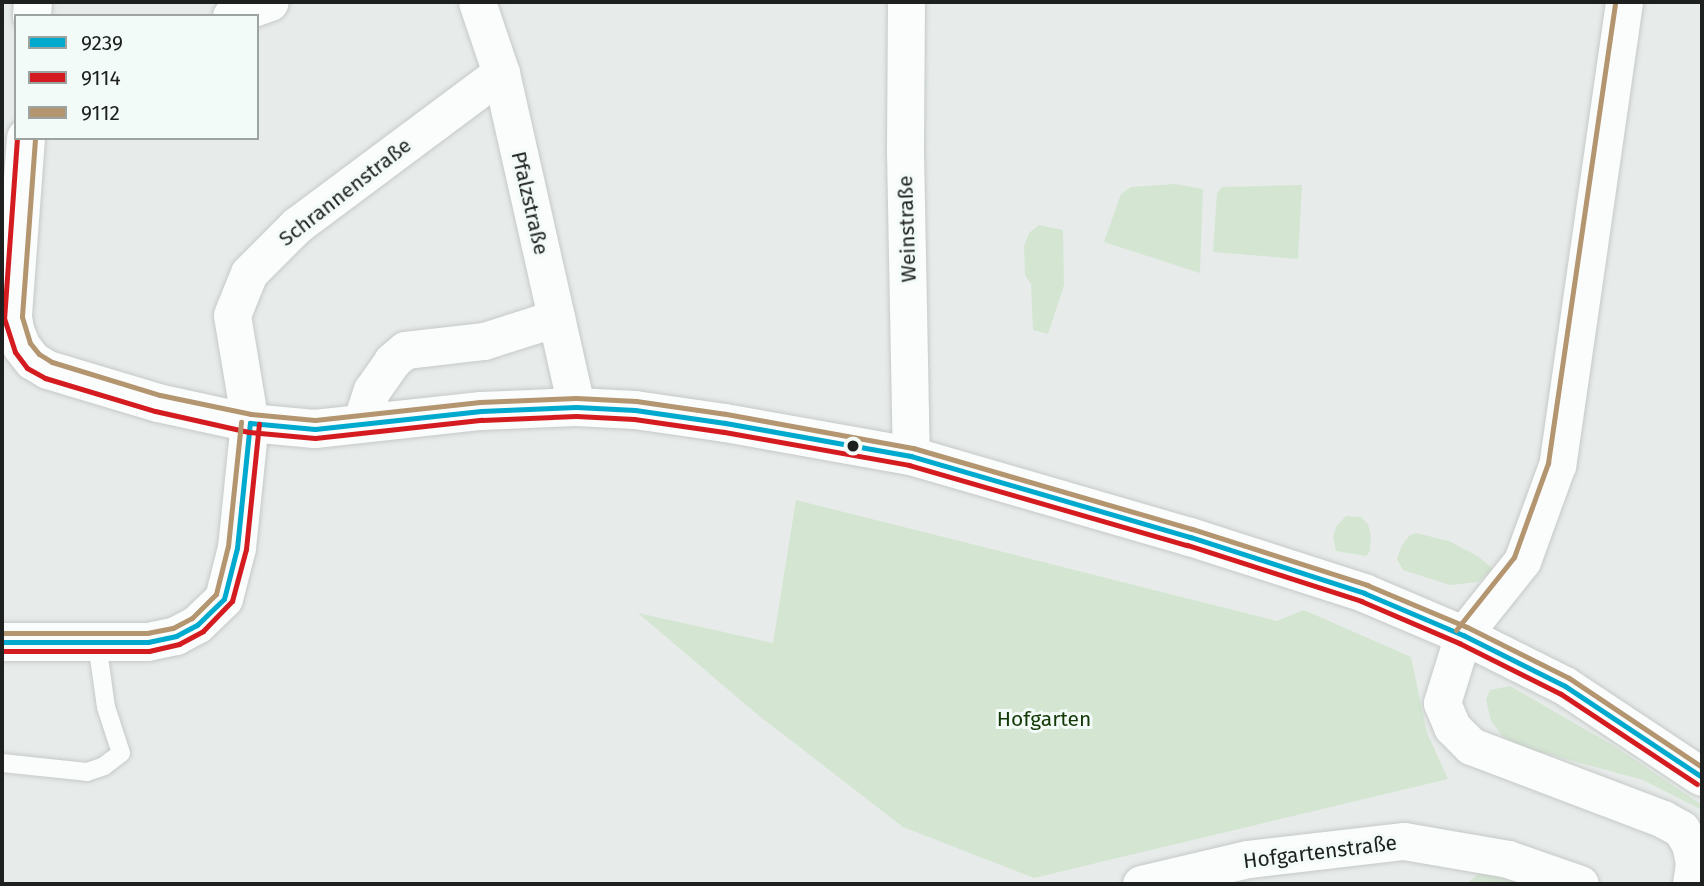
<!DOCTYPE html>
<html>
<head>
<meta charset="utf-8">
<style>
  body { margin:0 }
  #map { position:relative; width:1704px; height:886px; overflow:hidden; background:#e7ecea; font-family:"Fira Sans",sans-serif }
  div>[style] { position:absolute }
  .green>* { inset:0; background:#d4e5d2 }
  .roads { filter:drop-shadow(0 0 2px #c5c9c7) drop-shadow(0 0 2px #c5c9c7) }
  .lane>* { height:18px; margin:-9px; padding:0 9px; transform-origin:9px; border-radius:9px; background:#fbfcfc }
  .street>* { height:37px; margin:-18.5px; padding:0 18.5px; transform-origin:18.5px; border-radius:18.5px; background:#fbfcfc }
  .secondary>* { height:38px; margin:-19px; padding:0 19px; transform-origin:19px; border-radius:19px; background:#fbfcfc }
  .bus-1>* { height:5px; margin:-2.5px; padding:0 2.5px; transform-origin:2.5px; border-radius:2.5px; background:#00a9ce }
  .bus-2>* { height:5px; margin:-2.5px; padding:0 2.5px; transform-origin:2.5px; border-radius:2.5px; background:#d41c20 }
  .bus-3>* { height:5px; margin:-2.5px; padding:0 2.5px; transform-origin:2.5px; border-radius:2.5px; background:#b3956f }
  .dots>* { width:19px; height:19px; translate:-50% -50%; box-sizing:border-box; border:4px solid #f2fbf8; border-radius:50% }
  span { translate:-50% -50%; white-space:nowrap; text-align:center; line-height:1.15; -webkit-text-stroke:6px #f2fbf8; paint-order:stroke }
  .street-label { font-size:21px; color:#1d201f }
  .park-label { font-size:21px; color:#143906 }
  .frame { position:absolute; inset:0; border:4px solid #1d201f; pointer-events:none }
  .legend { position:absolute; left:14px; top:14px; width:245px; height:126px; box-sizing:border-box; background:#f2fbf8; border:2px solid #9da3a1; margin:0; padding:9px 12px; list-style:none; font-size:21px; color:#1d201f }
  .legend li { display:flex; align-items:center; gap:14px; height:35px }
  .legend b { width:35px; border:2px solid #9da3a1 }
</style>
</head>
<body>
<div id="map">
  <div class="green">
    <i style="clip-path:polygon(1175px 184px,1203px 189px,1200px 273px,1104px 242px,1121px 194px,1131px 187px)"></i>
    <i style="clip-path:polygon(1302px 185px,1298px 259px,1213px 252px,1217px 193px,1222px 187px)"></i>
    <i style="clip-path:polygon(1039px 225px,1063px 230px,1064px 285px,1048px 334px,1033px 330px,1031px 284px,1025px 275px,1024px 246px,1029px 233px)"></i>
    <i style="clip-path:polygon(796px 500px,1277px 621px,1304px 610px,1411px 657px,1427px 733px,1448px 779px,1034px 878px,903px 827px,758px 715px,638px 613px,773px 643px)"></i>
    <i style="clip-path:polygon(1346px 516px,1361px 517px,1368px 524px,1371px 537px,1370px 551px,1366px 556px,1336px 551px,1333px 537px,1336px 527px)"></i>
    <i style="clip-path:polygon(1416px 533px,1449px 541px,1479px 557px,1493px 569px,1478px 582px,1450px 585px,1403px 570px,1397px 559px,1402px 545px,1410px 535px)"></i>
    <i style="clip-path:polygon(1510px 686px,1614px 746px,1702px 805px,1702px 810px,1643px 780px,1525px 748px,1503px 737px,1491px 721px,1486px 700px,1490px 690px)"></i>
    <i style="clip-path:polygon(1485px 869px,1516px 884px,1466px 884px)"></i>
  </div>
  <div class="roads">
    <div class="lane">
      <i style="left:2px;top:763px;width:85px;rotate:6deg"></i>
      <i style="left:87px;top:772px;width:18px;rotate:-19deg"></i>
      <i style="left:104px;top:766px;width:21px;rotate:-37deg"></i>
      <i style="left:121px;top:753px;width:48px;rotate:-108.1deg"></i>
      <i style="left:106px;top:707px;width:65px;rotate:-98deg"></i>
    </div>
    <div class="street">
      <i style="left:477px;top:2px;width:75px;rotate:71.3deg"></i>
      <i style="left:501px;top:73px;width:342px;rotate:77.3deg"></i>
      <i style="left:906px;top:2px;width:150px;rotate:90.4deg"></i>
      <i style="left:905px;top:152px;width:304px;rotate:88.9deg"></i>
      <i style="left:1624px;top:2px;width:468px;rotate:98.2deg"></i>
      <i style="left:1557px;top:465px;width:102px;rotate:110deg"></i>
      <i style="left:1522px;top:561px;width:95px;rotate:128.6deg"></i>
      <i style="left:1463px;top:635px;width:71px;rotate:107.2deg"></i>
      <i style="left:1442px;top:703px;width:26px;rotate:67deg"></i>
      <i style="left:1452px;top:727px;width:27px;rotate:45deg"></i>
      <i style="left:1471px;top:746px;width:205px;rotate:20.8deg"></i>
      <i style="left:1663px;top:819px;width:21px;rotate:29deg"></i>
      <i style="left:1681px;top:829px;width:17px;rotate:59deg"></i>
      <i style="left:1690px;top:844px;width:19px;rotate:78deg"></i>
      <i style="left:1694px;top:863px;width:21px;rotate:98deg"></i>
      <i style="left:231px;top:16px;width:41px;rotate:-19.7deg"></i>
      <i style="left:250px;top:423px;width:109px;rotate:-99.5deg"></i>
      <i style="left:232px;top:315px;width:45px;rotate:-68deg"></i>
      <i style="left:249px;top:273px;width:68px;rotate:-45deg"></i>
      <i style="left:297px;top:225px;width:254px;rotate:-36.7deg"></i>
      <i style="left:361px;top:423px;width:35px;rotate:-72deg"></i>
      <i style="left:372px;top:390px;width:35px;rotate:-55deg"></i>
      <i style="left:392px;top:361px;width:17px;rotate:-40deg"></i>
      <i style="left:405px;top:350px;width:80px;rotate:-6.5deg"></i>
      <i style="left:484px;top:341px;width:76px;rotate:-17.7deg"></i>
      <i style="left:1141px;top:884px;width:110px;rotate:-13.2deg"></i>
      <i style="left:1248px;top:859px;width:157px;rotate:-6.6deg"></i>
      <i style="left:1404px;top:841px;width:106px;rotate:9.8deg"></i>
      <i style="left:1508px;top:859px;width:76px;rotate:19.1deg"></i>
    </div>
    <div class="secondary">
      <i style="left:32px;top:16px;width:14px;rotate:-86deg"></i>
      <i style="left:26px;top:138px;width:179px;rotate:94.2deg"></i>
      <i style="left:13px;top:317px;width:13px;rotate:81deg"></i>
      <i style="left:15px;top:330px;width:18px;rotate:68deg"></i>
      <i style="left:22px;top:347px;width:18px;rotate:52deg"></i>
      <i style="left:33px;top:361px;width:17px;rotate:31deg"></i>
      <i style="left:48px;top:370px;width:115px;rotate:16.7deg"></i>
      <i style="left:158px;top:403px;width:94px;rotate:12.3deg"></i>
      <i style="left:250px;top:423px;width:65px;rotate:5.3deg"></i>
      <i style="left:315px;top:429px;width:167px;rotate:-6.2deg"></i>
      <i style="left:481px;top:411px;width:95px;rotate:-2.4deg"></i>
      <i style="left:576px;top:407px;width:59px;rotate:2.9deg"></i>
      <i style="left:635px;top:410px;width:91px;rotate:8.2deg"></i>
      <i style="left:725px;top:423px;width:189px;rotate:10.1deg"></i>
      <i style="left:911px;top:456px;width:291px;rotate:16.2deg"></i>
      <i style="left:1190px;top:537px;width:183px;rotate:17.8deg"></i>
      <i style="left:1364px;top:593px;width:108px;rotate:23deg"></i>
      <i style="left:1463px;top:635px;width:114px;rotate:26.6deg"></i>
      <i style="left:1565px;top:686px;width:164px;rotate:33.6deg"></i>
      <i style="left:2px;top:642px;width:146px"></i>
      <i style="left:148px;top:642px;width:29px;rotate:-12deg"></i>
      <i style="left:176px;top:636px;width:24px;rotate:-28deg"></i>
      <i style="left:197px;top:625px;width:37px;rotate:-44deg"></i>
      <i style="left:224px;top:599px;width:53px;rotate:-75.7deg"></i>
      <i style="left:237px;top:548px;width:126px;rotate:-84.1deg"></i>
    </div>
  </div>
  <div class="bus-1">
    <i style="left:250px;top:423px;width:65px;rotate:5.3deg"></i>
    <i style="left:315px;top:429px;width:167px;rotate:-6.2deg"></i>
    <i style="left:481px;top:411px;width:95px;rotate:-2.4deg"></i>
    <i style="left:576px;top:407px;width:59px;rotate:2.9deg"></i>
    <i style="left:635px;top:410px;width:91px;rotate:8.2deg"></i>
    <i style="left:725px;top:423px;width:189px;rotate:10.1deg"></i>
    <i style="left:911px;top:456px;width:291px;rotate:16.2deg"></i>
    <i style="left:1190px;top:537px;width:183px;rotate:17.8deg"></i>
    <i style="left:1364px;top:593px;width:108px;rotate:23deg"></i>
    <i style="left:1463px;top:635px;width:114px;rotate:26.6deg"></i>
    <i style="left:1565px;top:686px;width:164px;rotate:33.6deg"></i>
    <i style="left:2px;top:642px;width:146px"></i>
    <i style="left:148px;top:642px;width:29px;rotate:-12deg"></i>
    <i style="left:176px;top:636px;width:24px;rotate:-28deg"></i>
    <i style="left:197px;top:625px;width:37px;rotate:-44deg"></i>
    <i style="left:224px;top:599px;width:53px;rotate:-75.7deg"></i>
    <i style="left:237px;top:548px;width:126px;rotate:-84.1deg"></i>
  </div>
  <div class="bus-2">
    <i style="left:17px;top:138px;width:180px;rotate:94.1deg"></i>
    <i style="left:4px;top:318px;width:36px;rotate:72deg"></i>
    <i style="left:15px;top:352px;width:20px;rotate:53deg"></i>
    <i style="left:27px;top:368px;width:21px;rotate:29deg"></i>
    <i style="left:45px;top:378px;width:115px;rotate:16.7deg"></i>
    <i style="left:155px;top:411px;width:96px;rotate:12.6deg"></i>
    <i style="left:249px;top:432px;width:66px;rotate:5.2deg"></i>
    <i style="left:315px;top:438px;width:168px;rotate:-6.2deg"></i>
    <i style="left:482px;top:420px;width:94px;rotate:-2.4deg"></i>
    <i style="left:576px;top:416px;width:58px;rotate:3deg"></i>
    <i style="left:634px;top:419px;width:91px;rotate:8.2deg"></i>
    <i style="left:724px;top:432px;width:188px;rotate:10.1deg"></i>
    <i style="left:909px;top:465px;width:289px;rotate:16.1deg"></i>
    <i style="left:1187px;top:545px;width:183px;rotate:17.8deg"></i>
    <i style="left:1361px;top:601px;width:107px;rotate:23.2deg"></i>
    <i style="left:1459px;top:643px;width:114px;rotate:26.6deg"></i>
    <i style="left:1561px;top:694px;width:163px;rotate:33.5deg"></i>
    <i style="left:2px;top:651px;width:147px"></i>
    <i style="left:149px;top:651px;width:31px;rotate:-13deg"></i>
    <i style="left:179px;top:644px;width:27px;rotate:-28deg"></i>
    <i style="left:203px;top:631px;width:42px;rotate:-46deg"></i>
    <i style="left:232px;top:601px;width:54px;rotate:-74.9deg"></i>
    <i style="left:246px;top:549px;width:126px;rotate:-84.1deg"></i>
  </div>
  <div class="bus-3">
    <i style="left:35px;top:139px;width:178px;rotate:94.2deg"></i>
    <i style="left:22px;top:317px;width:27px;rotate:73deg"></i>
    <i style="left:30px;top:343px;width:14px;rotate:51deg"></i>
    <i style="left:39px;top:354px;width:15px;rotate:32deg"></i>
    <i style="left:52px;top:362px;width:113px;rotate:17deg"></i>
    <i style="left:160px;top:395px;width:93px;rotate:11.8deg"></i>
    <i style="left:251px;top:414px;width:64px;rotate:5.4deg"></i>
    <i style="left:315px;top:420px;width:166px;rotate:-6.2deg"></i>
    <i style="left:480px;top:402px;width:96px;rotate:-2.4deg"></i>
    <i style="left:576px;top:398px;width:60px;rotate:2.9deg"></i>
    <i style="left:636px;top:401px;width:91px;rotate:8.2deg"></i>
    <i style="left:726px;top:414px;width:190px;rotate:10.3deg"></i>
    <i style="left:913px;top:448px;width:291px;rotate:16.2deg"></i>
    <i style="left:1192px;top:529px;width:184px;rotate:17.7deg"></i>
    <i style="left:1367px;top:585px;width:108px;rotate:22.8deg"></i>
    <i style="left:1467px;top:627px;width:114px;rotate:26.6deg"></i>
    <i style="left:1569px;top:678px;width:160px;rotate:33.8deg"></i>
    <i style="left:1456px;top:630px;width:93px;rotate:-51.5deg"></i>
    <i style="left:1514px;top:557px;width:100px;rotate:-70.1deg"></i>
    <i style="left:1548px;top:463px;width:466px;rotate:-81.7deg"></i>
    <i style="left:2px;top:633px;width:145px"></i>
    <i style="left:147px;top:633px;width:26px;rotate:-11deg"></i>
    <i style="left:173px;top:628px;width:21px;rotate:-28deg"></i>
    <i style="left:192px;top:618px;width:34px;rotate:-45deg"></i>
    <i style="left:216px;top:594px;width:49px;rotate:-76deg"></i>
    <i style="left:228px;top:546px;width:125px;rotate:-84deg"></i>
  </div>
  <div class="dots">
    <i style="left:853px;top:446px;background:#1d201f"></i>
  </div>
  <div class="street-label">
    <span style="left:345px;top:192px;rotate:-38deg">Schrannenstraße</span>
    <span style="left:530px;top:203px;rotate:77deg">Pfalzstraße</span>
    <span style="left:907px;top:229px;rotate:-92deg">Weinstraße</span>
    <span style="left:1320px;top:852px;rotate:-7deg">Hofgartenstraße</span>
  </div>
  <div class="park-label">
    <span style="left:1044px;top:719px">Hofgarten</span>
  </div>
  <div class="frame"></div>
  <ul class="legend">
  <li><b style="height:9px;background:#00a9ce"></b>9239</li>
  <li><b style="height:9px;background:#d41c20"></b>9114</li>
  <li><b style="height:9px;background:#b3956f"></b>9112</li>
  </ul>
</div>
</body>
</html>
